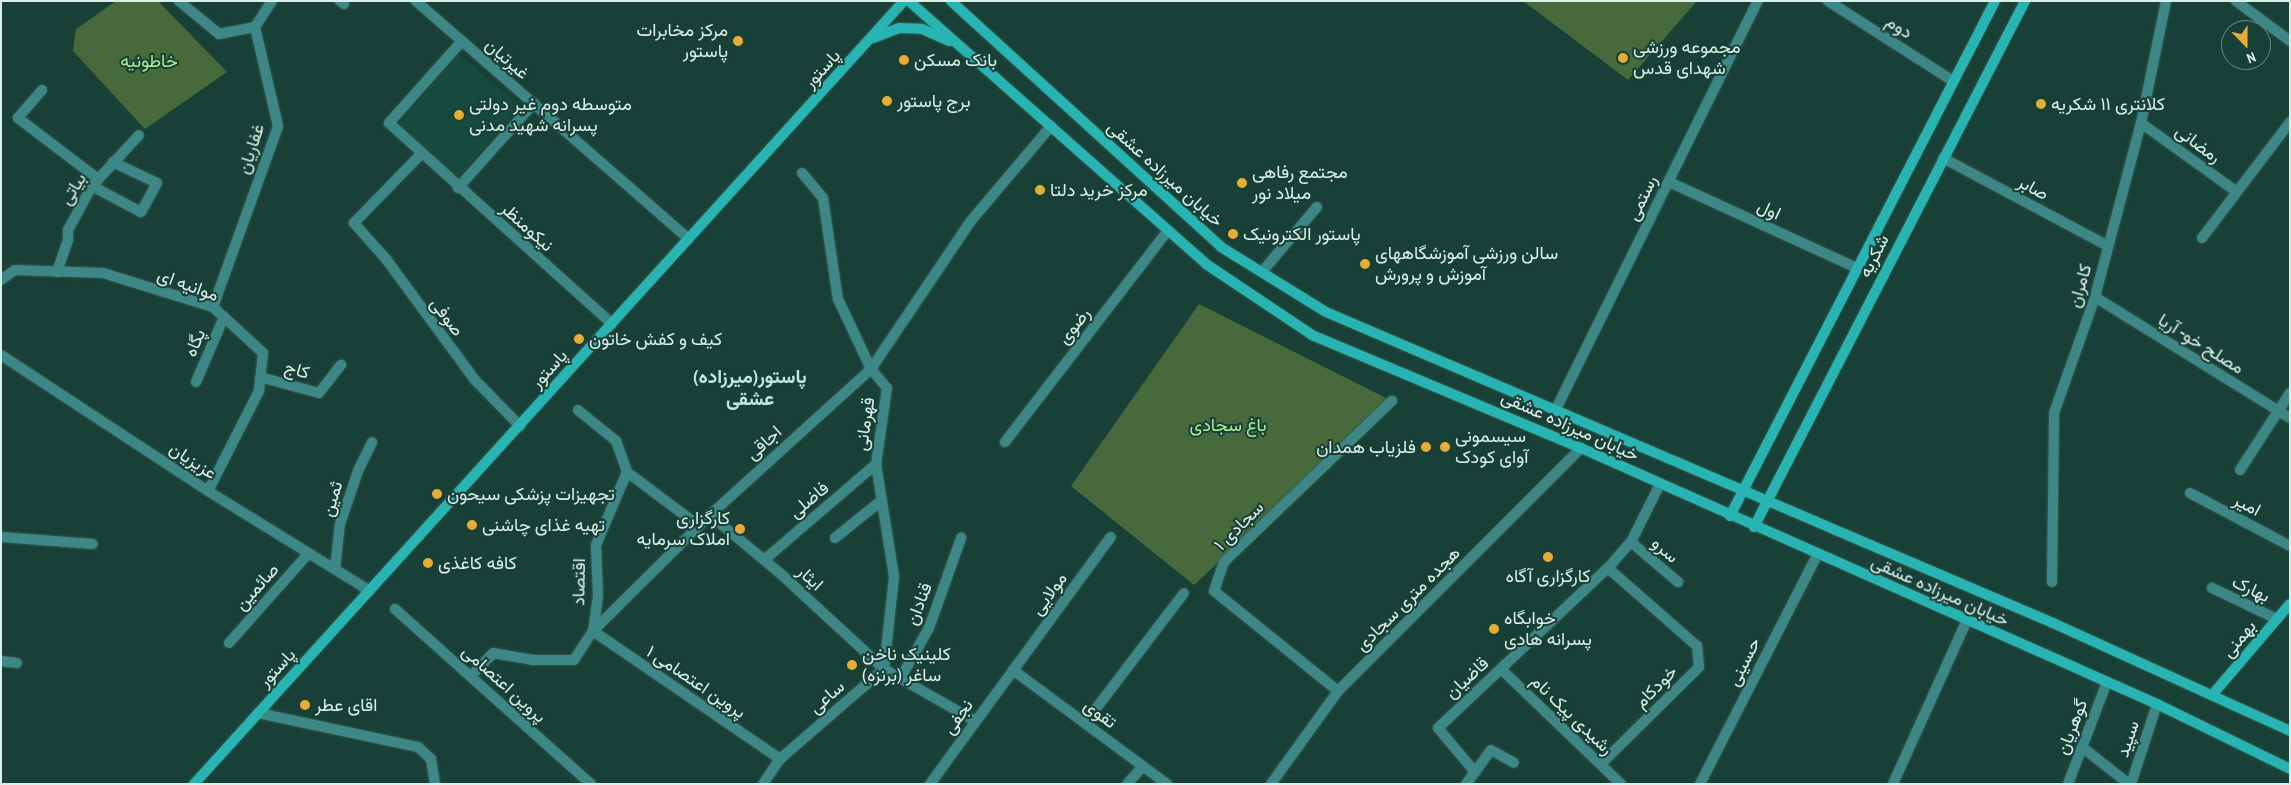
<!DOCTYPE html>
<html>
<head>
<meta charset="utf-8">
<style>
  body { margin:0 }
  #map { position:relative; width:2291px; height:785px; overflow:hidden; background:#184036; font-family:"Archivo Narrow",Vazirmatn,sans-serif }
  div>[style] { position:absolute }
  .built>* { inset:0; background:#174a3e }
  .green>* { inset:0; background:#48693c }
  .roads { filter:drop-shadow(0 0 1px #375c53) drop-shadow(0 0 1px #375c53) }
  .street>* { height:10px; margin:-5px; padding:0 5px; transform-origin:5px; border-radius:5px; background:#3d8787 }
  .secondary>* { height:10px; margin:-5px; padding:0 5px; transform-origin:5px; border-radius:5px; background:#28b4b3 }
  .dots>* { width:14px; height:14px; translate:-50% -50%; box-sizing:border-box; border:2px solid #184036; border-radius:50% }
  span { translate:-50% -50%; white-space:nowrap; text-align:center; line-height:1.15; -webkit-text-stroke:4px #184036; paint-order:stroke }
  .street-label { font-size:18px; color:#daefe9 }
  .poi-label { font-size:18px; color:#daefe9 }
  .right { translate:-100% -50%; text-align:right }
  .left { translate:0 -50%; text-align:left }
  .park-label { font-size:18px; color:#acec94 }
  .neighbourhood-label { font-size:19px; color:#bde8dc; font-weight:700 }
  .frame { position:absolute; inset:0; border:2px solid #daefe9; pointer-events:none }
  .north { position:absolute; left:2221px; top:20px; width:50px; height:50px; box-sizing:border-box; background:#184036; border:1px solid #66867e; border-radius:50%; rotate:158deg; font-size:14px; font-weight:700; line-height:20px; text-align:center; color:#daefe9 }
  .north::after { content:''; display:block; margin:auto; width:18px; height:22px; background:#e7ac37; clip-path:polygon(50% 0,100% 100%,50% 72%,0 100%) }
</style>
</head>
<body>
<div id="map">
  <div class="built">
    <i style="clip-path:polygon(458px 54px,520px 106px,459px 177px,398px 125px)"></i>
  </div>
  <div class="green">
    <i style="clip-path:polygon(116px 1px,158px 1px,227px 72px,145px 129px,73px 51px,76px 29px)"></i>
    <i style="clip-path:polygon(1523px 1px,1697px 1px,1628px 80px)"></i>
    <i style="clip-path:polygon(1199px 304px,1392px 401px,1194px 585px,1071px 486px)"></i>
  </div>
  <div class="roads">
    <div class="street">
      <i style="left:179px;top:1px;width:52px;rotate:39.5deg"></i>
      <i style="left:219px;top:34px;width:37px;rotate:-11deg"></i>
      <i style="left:340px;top:1px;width:5px;rotate:37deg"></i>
      <i style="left:416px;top:1px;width:362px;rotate:41.1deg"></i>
      <i style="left:1828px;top:1px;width:148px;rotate:32.6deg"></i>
      <i style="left:2236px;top:1px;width:67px;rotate:36.5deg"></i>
      <i style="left:462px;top:41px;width:110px;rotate:131.7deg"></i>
      <i style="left:389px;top:123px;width:300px;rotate:42deg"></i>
      <i style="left:42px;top:90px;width:37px;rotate:131deg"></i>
      <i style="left:18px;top:118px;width:101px;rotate:37.3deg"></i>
      <i style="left:2141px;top:123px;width:118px;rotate:35.7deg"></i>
      <i style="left:422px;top:153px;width:98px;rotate:134.2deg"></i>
      <i style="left:354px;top:223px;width:48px;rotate:48.4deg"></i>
      <i style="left:386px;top:259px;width:149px;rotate:53.7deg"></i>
      <i style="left:474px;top:379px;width:66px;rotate:45.6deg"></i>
      <i style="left:1943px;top:158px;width:187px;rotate:28.1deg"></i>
      <i style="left:802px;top:173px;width:33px;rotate:50deg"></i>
      <i style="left:823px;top:198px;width:102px;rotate:81.6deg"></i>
      <i style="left:838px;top:299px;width:77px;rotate:64.8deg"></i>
      <i style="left:871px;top:369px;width:25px;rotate:50deg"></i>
      <i style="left:887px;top:388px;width:77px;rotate:98.2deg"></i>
      <i style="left:876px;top:464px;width:114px;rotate:80.9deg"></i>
      <i style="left:894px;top:577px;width:93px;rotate:96.2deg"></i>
      <i style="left:1669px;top:182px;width:207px;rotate:24.6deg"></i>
      <i style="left:92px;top:186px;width:55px;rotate:28deg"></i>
      <i style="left:141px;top:212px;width:33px;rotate:-61deg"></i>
      <i style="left:157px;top:183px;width:49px;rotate:-154.5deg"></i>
      <i style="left:458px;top:188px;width:114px;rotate:-48.2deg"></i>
      <i style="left:2202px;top:238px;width:146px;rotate:-52.8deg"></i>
      <i style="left:57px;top:272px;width:34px;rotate:-71deg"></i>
      <i style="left:68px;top:240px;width:10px;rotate:-90deg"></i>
      <i style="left:68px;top:230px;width:50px;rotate:-61.4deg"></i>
      <i style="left:92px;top:186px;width:69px;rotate:-47.3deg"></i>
      <i style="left:1262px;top:272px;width:85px;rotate:-49.8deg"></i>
      <i style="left:1px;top:280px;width:17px;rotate:-36deg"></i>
      <i style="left:15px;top:270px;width:88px;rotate:2deg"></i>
      <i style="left:103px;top:273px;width:115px;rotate:17.2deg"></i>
      <i style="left:213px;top:307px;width:68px;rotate:42.6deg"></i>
      <i style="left:263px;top:353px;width:38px;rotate:96deg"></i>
      <i style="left:259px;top:391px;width:112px;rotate:117deg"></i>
      <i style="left:2095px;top:297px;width:229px;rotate:31.8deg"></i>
      <i style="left:213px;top:307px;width:192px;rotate:-70.2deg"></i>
      <i style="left:278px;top:126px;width:102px;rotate:-103.1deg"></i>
      <i style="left:255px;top:27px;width:31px;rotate:-57deg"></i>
      <i style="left:1px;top:355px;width:248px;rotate:33.3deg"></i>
      <i style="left:208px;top:491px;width:190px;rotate:31.7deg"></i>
      <i style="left:260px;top:377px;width:61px;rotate:15.2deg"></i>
      <i style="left:319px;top:393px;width:36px;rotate:-52deg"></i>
      <i style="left:196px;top:382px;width:71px;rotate:-66.7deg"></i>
      <i style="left:1556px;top:409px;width:455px;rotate:-63.7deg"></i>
      <i style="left:578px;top:410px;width:49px;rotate:39.2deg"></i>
      <i style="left:616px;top:441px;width:33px;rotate:70deg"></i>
      <i style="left:627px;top:472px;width:79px;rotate:113deg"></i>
      <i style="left:596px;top:545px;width:51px;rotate:87.8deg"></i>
      <i style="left:598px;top:596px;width:35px;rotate:98deg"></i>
      <i style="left:1005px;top:442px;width:267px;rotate:-52.4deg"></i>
      <i style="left:2240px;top:470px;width:92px;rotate:-57deg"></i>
      <i style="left:627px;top:472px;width:90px;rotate:36.9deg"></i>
      <i style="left:2190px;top:493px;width:113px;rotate:27.9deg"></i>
      <i style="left:710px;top:515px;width:94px;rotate:39.8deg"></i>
      <i style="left:782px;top:575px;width:139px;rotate:42.7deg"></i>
      <i style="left:884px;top:669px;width:105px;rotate:29.7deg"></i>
      <i style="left:1px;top:537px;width:92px;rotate:4.4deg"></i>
      <i style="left:835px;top:538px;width:60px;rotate:-39deg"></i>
      <i style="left:1631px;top:542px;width:62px;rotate:40.4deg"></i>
      <i style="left:764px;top:560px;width:148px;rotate:-40.6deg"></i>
      <i style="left:335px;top:569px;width:45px;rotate:-83.7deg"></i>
      <i style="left:340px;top:524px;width:56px;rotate:-71.2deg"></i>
      <i style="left:358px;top:471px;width:32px;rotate:-64deg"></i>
      <i style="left:2052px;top:582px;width:169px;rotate:-89.3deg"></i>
      <i style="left:2054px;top:413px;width:123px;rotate:-70.5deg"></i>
      <i style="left:2095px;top:297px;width:180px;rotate:-75.2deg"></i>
      <i style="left:2141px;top:123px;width:125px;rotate:-78.4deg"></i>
      <i style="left:2212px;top:588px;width:72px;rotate:25.5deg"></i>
      <i style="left:395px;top:609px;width:263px;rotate:41.8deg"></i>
      <i style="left:593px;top:631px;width:227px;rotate:34.4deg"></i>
      <i style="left:229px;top:643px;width:120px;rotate:-48.4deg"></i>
      <i style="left:1px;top:661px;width:16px;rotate:7deg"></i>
      <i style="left:1501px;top:669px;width:166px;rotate:43.8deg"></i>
      <i style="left:1013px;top:670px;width:192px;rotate:36.5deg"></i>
      <i style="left:471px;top:676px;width:32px;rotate:-46deg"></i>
      <i style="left:493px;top:653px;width:40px;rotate:10deg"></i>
      <i style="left:532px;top:660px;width:42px"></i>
      <i style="left:574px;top:660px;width:35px;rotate:-57deg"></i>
      <i style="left:593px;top:631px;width:165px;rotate:-44.8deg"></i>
      <i style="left:710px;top:515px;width:217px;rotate:-42.2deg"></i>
      <i style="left:871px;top:369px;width:177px;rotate:-56deg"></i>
      <i style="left:970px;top:222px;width:126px;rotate:-49.8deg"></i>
      <i style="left:900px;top:679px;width:59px;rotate:-60.4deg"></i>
      <i style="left:929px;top:628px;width:96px;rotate:-70.4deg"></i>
      <i style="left:1338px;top:691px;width:159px;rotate:-141.1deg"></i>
      <i style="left:1214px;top:591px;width:31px;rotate:-71deg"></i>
      <i style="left:1224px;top:562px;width:233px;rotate:-43.8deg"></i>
      <i style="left:258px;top:713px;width:164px;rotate:12deg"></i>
      <i style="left:418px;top:747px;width:18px;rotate:43deg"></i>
      <i style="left:431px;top:759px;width:25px;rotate:81deg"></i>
      <i style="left:1085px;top:723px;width:163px;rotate:-52.7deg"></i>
      <i style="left:2082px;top:747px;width:60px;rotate:38.2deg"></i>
      <i style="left:1601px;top:764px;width:138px;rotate:-44.7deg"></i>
      <i style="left:1699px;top:667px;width:21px;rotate:-95deg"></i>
      <i style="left:1697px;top:646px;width:118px;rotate:-138.8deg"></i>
      <i style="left:1475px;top:772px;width:27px;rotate:-54deg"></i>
      <i style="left:1491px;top:750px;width:26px;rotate:29deg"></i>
      <i style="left:763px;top:784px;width:30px;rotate:-56deg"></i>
      <i style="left:780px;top:759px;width:138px;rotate:-40.9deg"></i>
      <i style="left:930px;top:784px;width:306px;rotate:-53.8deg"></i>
      <i style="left:1127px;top:784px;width:24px;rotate:-48deg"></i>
      <i style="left:1271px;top:784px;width:115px;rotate:-54.2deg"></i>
      <i style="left:1338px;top:691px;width:344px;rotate:-45deg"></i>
      <i style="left:1466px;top:784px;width:15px;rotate:-53deg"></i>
      <i style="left:1475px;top:772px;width:57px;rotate:-130.1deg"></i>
      <i style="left:1438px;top:728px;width:233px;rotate:-43.3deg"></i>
      <i style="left:1608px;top:568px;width:35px;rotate:-49deg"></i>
      <i style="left:1631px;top:542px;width:65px;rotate:-63.4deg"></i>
      <i style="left:1700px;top:784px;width:257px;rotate:-62.9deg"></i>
      <i style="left:1893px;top:784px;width:180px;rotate:-65.7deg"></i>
      <i style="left:2068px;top:784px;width:109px;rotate:-69.1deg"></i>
      <i style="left:2131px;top:784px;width:84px;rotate:-72deg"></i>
    </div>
    <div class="secondary">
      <i style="left:909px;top:1px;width:397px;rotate:41.5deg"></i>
      <i style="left:1206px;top:264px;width:128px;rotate:33.8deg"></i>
      <i style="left:1312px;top:335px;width:292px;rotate:22.8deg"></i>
      <i style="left:1581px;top:448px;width:630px;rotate:23.96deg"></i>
      <i style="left:2157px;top:704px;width:148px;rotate:26deg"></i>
      <i style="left:951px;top:1px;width:365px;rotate:42.3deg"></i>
      <i style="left:1221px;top:247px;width:123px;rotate:31.8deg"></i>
      <i style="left:1326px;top:312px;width:791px;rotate:23.16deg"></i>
      <i style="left:2053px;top:623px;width:260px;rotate:24.5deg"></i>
      <i style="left:873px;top:38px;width:28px;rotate:-21deg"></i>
      <i style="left:899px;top:28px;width:23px;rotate:2deg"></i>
      <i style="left:922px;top:29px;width:30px;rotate:24deg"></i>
      <i style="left:1730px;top:516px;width:579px;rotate:-62.77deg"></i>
      <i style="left:1754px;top:527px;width:592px;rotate:-62.74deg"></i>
      <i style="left:2213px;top:694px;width:118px;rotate:-49.5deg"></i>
      <i style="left:194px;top:784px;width:1057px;rotate:-47.8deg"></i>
    </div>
  </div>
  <div class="dots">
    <i style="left:738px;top:41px;background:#e7ac37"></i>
    <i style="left:1623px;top:58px;background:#e7ac37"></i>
    <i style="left:904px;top:60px;background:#e7ac37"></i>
    <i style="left:887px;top:101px;background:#e7ac37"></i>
    <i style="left:2041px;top:104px;background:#e7ac37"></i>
    <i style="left:459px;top:115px;background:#e7ac37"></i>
    <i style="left:1242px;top:183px;background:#e7ac37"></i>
    <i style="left:1040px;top:190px;background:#e7ac37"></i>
    <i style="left:1233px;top:234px;background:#e7ac37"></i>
    <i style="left:1365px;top:264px;background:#e7ac37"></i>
    <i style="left:579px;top:339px;background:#e7ac37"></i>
    <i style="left:1426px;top:447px;background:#e7ac37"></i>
    <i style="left:1445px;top:447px;background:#e7ac37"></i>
    <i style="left:437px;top:494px;background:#e7ac37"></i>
    <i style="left:472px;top:525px;background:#e7ac37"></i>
    <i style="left:740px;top:529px;background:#e7ac37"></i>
    <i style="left:1548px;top:557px;background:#e7ac37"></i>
    <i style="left:428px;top:563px;background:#e7ac37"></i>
    <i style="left:1494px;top:629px;background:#e7ac37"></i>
    <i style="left:852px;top:665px;background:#e7ac37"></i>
    <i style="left:305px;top:705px;background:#e7ac37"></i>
  </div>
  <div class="street-label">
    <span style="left:1899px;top:27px;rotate:32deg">دوم</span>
    <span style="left:507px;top:59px;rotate:41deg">غیرتیان</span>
    <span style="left:822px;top:69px;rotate:-48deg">پاستور</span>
    <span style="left:2198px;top:144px;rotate:36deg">رمضانی</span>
    <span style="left:251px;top:149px;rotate:-72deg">غفاریان</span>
    <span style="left:1165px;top:174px;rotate:42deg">خیابان میرزاده عشقی</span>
    <span style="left:2033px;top:188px;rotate:28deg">صابر</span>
    <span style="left:73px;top:189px;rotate:-58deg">بیاتی</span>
    <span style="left:1642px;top:198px;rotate:-64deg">رستمی</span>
    <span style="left:1769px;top:210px;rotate:25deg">اول</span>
    <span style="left:527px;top:227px;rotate:42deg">نیکومنظر</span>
    <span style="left:1874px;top:256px;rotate:-63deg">شکریه</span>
    <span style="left:188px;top:285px;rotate:20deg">موانیه ای</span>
    <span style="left:2080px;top:286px;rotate:-74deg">کامران</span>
    <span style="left:447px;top:317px;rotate:53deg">صوفی</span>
    <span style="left:1074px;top:326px;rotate:-52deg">رضوی</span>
    <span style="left:195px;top:343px;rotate:-67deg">پگاه</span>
    <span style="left:2201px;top:344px;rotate:32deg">مصلح خو- آریا</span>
    <span style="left:549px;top:369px;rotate:-48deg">پاستور</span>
    <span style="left:297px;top:370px;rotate:16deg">کاج</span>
    <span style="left:865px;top:424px;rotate:-82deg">قهرمانی</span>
    <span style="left:1570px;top:426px;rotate:24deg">خیابان میرزاده عشقی</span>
    <span style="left:764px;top:443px;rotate:-42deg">اجاقی</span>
    <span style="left:193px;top:461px;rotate:33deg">عزیزیان</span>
    <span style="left:332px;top:499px;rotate:-73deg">ثمین</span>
    <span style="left:809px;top:500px;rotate:-40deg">فاضلی</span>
    <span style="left:2247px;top:505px;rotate:28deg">امیر</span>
    <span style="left:1239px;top:526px;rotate:-45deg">سجادی ۱</span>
    <span style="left:1665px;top:550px;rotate:41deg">سرو</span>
    <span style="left:810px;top:578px;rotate:43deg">ایثار</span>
    <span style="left:579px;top:582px;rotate:-89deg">اقتصاد</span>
    <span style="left:257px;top:587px;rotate:-48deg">صائمین</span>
    <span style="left:2251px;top:589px;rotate:25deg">بهارک</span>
    <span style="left:1940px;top:591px;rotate:24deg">خیابان میرزاده عشقی</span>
    <span style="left:1049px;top:594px;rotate:-54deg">مولایی</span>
    <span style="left:1408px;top:599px;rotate:-45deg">هجده متری سجادی</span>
    <span style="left:919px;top:604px;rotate:-69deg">قنادان</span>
    <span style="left:2239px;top:639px;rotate:-50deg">بهمنی</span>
    <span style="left:1744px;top:662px;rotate:-63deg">حسینی</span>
    <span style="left:277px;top:668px;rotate:-47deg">پاستور</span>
    <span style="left:1467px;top:678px;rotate:-43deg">قاضیان</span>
    <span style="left:696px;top:682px;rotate:34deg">پروین اعتصامی ۱</span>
    <span style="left:504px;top:684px;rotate:42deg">پروین اعتصامی</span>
    <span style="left:1656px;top:687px;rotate:-45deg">خودکام</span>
    <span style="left:827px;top:697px;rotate:-41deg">ساعی</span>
    <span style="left:1100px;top:714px;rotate:36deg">تقوی</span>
    <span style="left:1572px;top:715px;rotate:44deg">رشیدی پیک نام</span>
    <span style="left:958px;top:717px;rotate:-54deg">نجفی</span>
    <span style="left:2072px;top:727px;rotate:-69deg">گوهریان</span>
    <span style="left:2128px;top:739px;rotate:-72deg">سپید</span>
  </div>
  <div class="poi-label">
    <span class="right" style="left:728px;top:41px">مرکز مخابرات<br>پاستور</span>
    <span class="left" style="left:1633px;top:58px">مجموعه ورزشی<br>شهدای قدس</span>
    <span class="left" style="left:914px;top:60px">بانک مسکن</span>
    <span class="left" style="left:897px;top:101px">برج پاستور</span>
    <span class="left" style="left:2051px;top:104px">کلانتری ۱۱ شکریه</span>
    <span class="left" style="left:469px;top:115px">متوسطه دوم غیر دولتی<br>پسرانه شهید مدنی</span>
    <span class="left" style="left:1252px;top:183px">مجتمع رفاهی<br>میلاد نور</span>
    <span class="left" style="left:1050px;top:190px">مرکز خرید دلتا</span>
    <span class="left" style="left:1243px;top:234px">پاستور الکترونیک</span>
    <span class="left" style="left:1375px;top:264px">سالن ورزشی آموزشگاههای<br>آموزش و پرورش</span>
    <span class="left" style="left:589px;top:339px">کیف و کفش خاتون</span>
    <span class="left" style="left:1455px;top:447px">سیسمونی<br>آوای کودک</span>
    <span class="right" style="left:1416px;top:447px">فلزیاب همدان</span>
    <span class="left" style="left:447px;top:494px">تجهیزات پزشکی سیحون</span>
    <span class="right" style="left:730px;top:529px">کارگزاری<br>املاک سرمایه</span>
    <span class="left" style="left:482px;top:525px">تهیه غذای چاشنی</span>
    <span class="left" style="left:438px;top:563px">کافه کاغذی</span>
    <span style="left:1548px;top:576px">کارگزاری آگاه</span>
    <span class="left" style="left:1504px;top:629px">خوابگاه<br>پسرانه هادی</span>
    <span class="left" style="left:862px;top:665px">کلینیک ناخن<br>ساغر (برنزه)</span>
    <span class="left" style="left:315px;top:705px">اقای عطر</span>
  </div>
  <div class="park-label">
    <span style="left:149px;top:61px">خاطونیه</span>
    <span style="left:1228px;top:425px">باغ سجادی</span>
  </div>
  <div class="neighbourhood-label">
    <span style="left:750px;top:388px">(پاستور(میرزاده<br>عشقی</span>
  </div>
  <div class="frame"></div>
  <div class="north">N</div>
</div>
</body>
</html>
